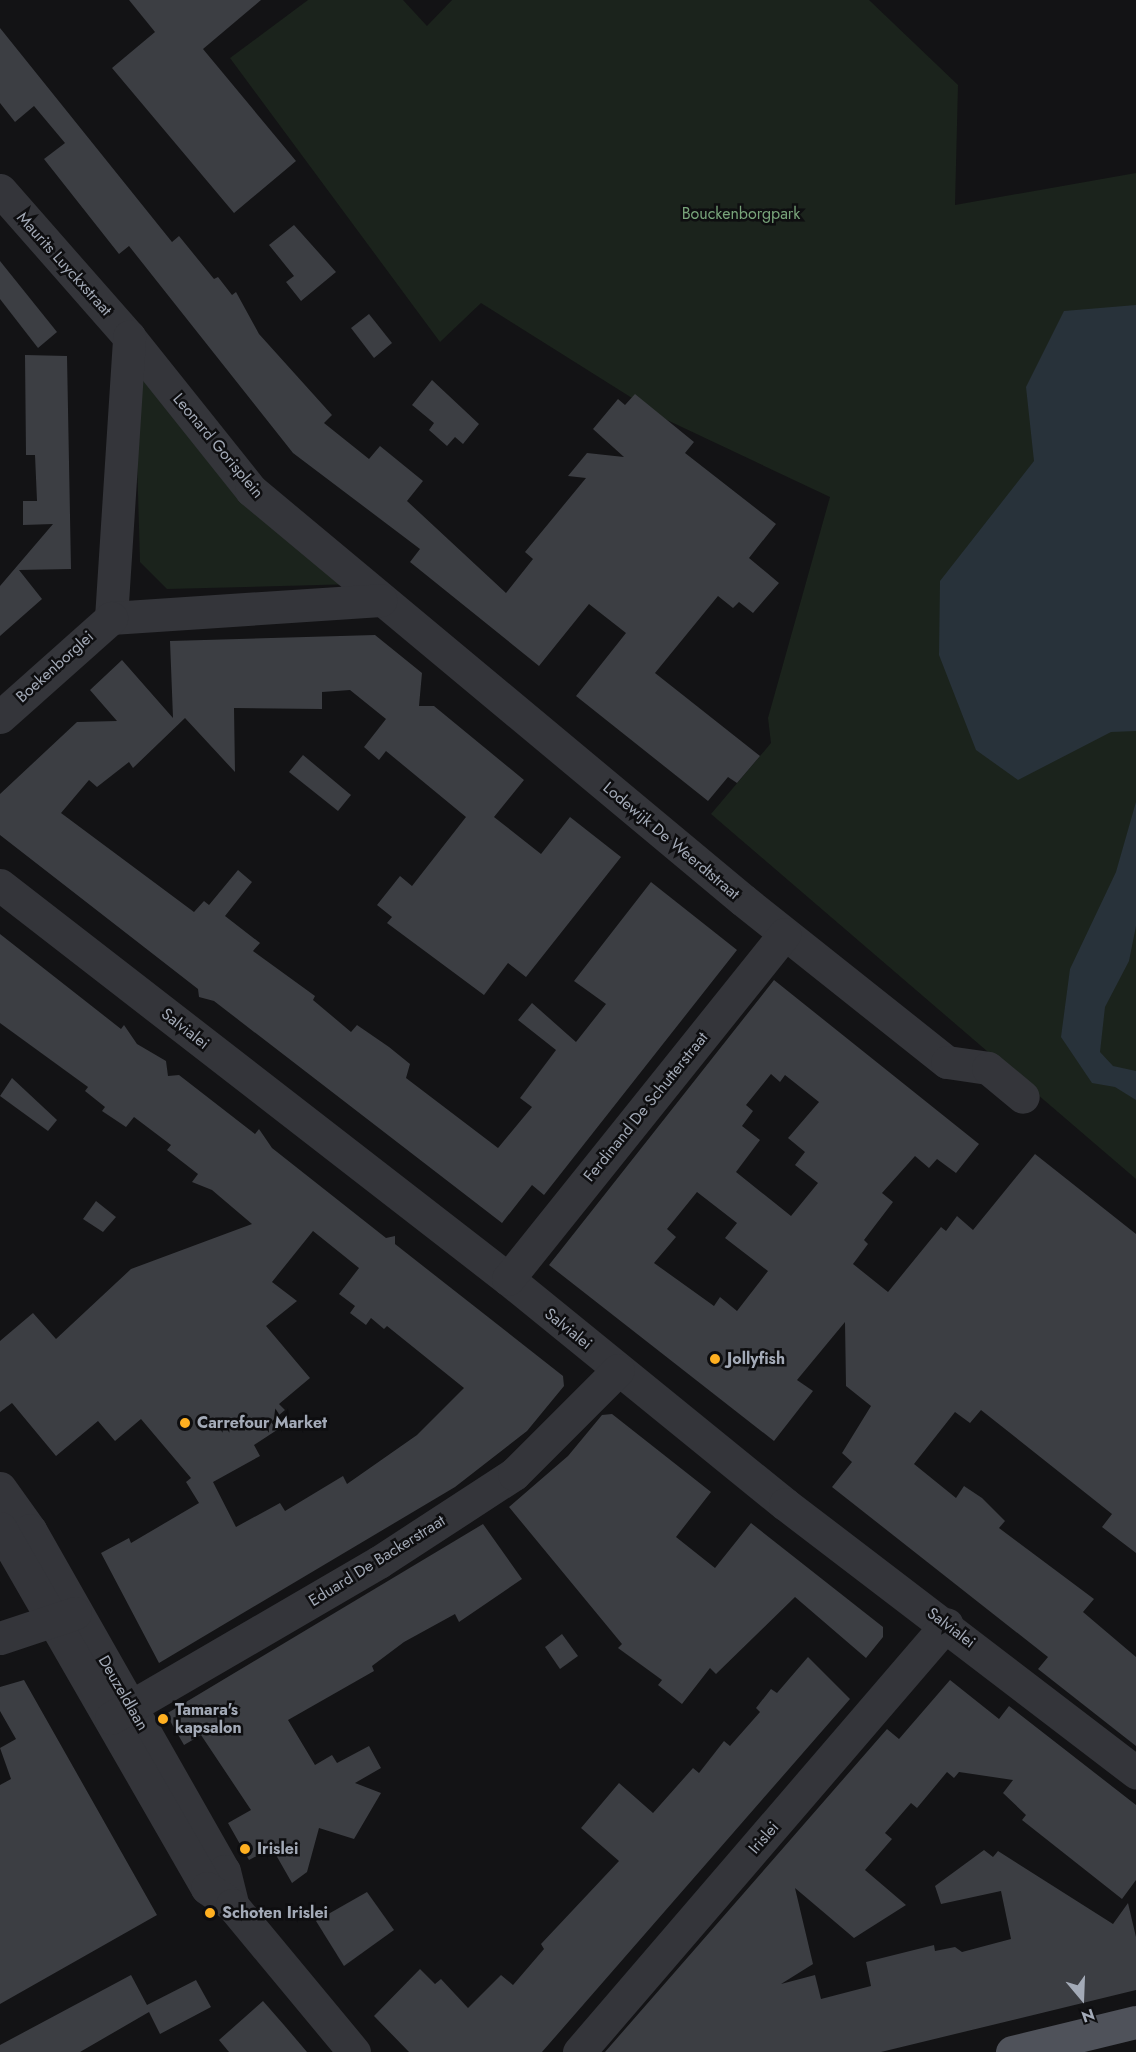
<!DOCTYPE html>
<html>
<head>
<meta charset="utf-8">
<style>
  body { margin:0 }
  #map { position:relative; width:1136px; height:2052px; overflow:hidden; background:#131315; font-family:Jost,sans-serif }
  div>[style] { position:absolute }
  .green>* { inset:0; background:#1b231c }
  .water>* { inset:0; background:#28323a }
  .building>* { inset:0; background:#3c3e43 }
  .minor>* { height:33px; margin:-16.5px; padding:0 16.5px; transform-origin:16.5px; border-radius:16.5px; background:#34353a }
  .major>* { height:33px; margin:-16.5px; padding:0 16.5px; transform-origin:16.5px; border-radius:16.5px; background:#4f525a }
  .dots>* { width:16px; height:16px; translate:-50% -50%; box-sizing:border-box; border:3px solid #0e0e10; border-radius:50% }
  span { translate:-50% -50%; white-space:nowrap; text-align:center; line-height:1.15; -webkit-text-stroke:5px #0e0e10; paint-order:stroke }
  .park-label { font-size:16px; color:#78a47a }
  .street-label { font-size:16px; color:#a3aab7 }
  .poi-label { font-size:16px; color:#a3aab7; font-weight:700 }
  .left { translate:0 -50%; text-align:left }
  .north { position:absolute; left:1052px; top:1968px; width:60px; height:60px; -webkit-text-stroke:4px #0e0e10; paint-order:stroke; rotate:161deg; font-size:16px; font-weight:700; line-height:24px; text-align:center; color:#a3aab7 }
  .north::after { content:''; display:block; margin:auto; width:21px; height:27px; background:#a3aab7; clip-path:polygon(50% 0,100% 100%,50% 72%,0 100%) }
</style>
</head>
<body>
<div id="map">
  <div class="green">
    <i style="clip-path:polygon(308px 0,403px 0,427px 26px,452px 0,869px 0,958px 85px,955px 205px,1136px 173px,1136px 1179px,711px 814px,771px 743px,768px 718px,830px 497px,667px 420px,481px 303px,440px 342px,230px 58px)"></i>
    <i style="clip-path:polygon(152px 372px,356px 584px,167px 589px,140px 562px,135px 390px)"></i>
  </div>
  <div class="water">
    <i style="clip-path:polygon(1136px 305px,1136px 731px,1111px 732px,1018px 780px,976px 750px,939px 655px,940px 581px,1034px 461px,1026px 387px,1064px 311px)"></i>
    <i style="clip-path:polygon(1136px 802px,1136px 926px,1129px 961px,1105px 1007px,1100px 1052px,1113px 1066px,1136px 1071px,1136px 1100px,1115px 1087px,1092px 1083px,1061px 1037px,1070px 969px,1116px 872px)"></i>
  </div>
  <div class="building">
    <i style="clip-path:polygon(129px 0,261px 0,203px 49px,296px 161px,234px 213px,112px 68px,155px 32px)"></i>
    <i style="clip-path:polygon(0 28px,172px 242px,179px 236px,214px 279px,218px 277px,232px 295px,236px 292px,259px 334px,332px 415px,324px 423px,369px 459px,380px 446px,423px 481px,407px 501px,506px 593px,533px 559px,525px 552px,586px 478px,568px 476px,587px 453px,624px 457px,593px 429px,618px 399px,625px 405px,635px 394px,694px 442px,685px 453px,776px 524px,749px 558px,779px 583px,753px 613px,739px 602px,733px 608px,718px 596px,655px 673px,760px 756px,737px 783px,728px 777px,708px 801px,576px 696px,626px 633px,589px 604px,539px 666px,410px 562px,420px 549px,293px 453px,129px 246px,119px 254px,44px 159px,65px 143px,34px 106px,15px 122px,0 103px)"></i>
    <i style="clip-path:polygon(294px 225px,336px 272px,301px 301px,286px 282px,294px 276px,269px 245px)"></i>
    <i style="clip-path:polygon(0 261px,57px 332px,38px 348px,0 299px)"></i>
    <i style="clip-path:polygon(369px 314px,392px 343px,374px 358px,351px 328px)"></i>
    <i style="clip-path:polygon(25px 355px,67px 356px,71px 569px,19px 570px,42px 599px,0 636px,0 586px,53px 524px,23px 525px,23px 501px,37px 501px,35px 455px,26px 455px)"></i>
    <i style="clip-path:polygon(432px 380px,479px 424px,463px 444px,455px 437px,447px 446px,429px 430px,434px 423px,412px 405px)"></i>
    <i style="clip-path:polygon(375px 635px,422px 673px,419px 706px,434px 706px,524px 780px,494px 817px,541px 854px,570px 817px,621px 857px,526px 977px,508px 963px,484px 995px,387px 923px,392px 917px,377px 905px,400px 876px,412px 886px,466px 817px,386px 751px,379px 760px,364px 747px,386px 719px,350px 690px,322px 692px,322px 709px,234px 708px,235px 772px,185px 718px,133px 768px,129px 762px,97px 787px,89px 780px,61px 813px,194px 912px,204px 901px,209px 905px,238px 870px,252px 882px,225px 916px,260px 943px,253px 951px,315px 996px,313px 1000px,351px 1032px,357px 1025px,389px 1047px,410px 1064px,406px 1078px,498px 1148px,532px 1107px,520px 1098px,556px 1050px,518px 1020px,532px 1003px,576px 1042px,606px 1004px,574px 981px,651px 882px,737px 950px,544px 1195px,532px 1185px,502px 1223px,214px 1001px,199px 997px,198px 989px,0 835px,0 794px,77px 722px,117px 721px,90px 690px,122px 660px,173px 718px,170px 641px)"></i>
    <i style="clip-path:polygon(303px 755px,351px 795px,338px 811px,289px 772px)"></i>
    <i style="clip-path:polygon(evenodd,0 934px,121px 1029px,124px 1025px,137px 1044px,166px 1061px,168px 1076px,179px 1075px,255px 1134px,259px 1129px,272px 1148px,386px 1238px,395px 1236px,395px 1244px,563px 1376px,564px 1386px,527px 1431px,455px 1487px,159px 1663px,101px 1553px,129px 1538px,131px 1543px,199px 1503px,186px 1482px,191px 1478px,141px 1419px,115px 1441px,98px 1421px,56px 1456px,12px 1403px,0 1412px,0 1341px,33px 1313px,56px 1339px,131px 1269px,252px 1224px,212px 1190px,192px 1182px,198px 1174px,167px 1150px,171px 1145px,134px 1117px,126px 1127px,102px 1111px,105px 1107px,85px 1091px,88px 1087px,0 1023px,0 934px,313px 1231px,359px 1268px,339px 1294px,355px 1306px,350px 1313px,366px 1325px,371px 1318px,384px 1329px,387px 1326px,464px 1388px,417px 1435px,347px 1484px,343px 1476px,285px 1511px,280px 1503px,236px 1527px,213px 1482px,260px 1456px,254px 1445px,277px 1430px,271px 1422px,285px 1410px,279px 1404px,310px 1378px,266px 1326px,297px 1301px,272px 1282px,313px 1231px)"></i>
    <i style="clip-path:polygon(evenodd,774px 980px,979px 1144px,956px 1173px,937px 1159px,929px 1168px,915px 1156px,882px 1193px,893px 1202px,864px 1240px,868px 1244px,853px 1264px,888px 1292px,941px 1227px,946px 1231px,957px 1216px,973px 1230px,1035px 1154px,1136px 1234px,1136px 1553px,1102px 1527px,1112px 1514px,981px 1410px,970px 1423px,955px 1412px,914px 1464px,956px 1498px,964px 1486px,982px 1498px,1005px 1521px,999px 1528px,1094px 1599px,1083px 1612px,1136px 1657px,1136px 1746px,1038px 1669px,1048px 1657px,832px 1487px,852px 1462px,842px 1453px,871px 1406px,846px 1386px,845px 1322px,797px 1380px,813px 1391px,774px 1441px,549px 1265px,774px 980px,771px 1074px,780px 1082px,785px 1075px,819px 1102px,788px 1138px,805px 1152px,795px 1165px,818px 1183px,791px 1216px,736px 1172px,760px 1140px,742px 1126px,753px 1111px,746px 1105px,771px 1074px,774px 980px,697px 1192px,737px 1223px,725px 1238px,768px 1271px,737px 1311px,720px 1297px,714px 1306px,654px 1263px,676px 1237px,667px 1229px,697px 1192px)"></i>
    <i style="clip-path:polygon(12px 1078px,57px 1120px,48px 1131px,0 1096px)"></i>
    <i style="clip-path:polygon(96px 1201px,116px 1217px,103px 1232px,83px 1219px)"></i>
    <i style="clip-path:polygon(612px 1414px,711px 1492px,676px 1537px,715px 1568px,751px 1523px,883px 1627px,883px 1637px,866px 1658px,795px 1597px,716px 1674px,710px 1668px,682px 1704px,658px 1685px,662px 1680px,618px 1648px,622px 1644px,509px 1507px,568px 1456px,602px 1415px)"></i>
    <i style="clip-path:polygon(483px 1524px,522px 1579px,459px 1622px,455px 1614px,404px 1642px,372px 1666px,374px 1671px,288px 1720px,315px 1765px,332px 1755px,337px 1763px,369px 1746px,381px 1768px,355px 1783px,381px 1793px,354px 1839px,319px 1828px,307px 1872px,292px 1883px,272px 1848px,249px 1860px,228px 1823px,251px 1810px,201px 1735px,184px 1745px,166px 1714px)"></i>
    <i style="clip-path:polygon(562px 1634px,578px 1656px,560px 1669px,545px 1647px)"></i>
    <i style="clip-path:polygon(808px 1657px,850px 1699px,542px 2052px,409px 2052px,374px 2016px,420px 1969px,435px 1984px,441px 1979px,468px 2008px,501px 1975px,513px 1985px,544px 1949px,541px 1944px,619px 1861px,581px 1828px,619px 1783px,653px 1813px,693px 1768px,699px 1773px,724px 1741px,730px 1746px,760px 1712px,756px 1708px,771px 1689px,777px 1693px)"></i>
    <i style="clip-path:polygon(24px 1680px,157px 1915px,0 2004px,0 1785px,11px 1779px,0 1748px,16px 1739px,0 1711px,0 1687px)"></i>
    <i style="clip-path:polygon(950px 1680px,999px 1719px,1009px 1706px,1136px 1805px,1136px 1880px,1122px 1899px,1022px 1820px,1026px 1815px,1003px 1793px,1013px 1780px,959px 1772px,954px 1778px,947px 1772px,917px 1808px,911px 1803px,885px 1833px,892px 1839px,865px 1870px,906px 1905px,854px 1938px,795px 1888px,813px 1964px,781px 1984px,815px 1975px,821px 1999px,871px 1986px,866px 1962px,934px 1945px,935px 1951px,955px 1947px,962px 1952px,1011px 1939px,1001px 1891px,941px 1904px,935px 1886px,984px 1850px,993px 1857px,998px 1851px,1113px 1924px,1128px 1903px,1136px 1937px,1136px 1990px,881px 2052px,605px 2052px,887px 1729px,899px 1739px)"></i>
    <i style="clip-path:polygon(367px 1892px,394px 1930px,344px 1966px,316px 1921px)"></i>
    <i style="clip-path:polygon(131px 1975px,147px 2005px,196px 1980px,211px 2007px,160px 2034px,149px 2012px,80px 2052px,0 2052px,0 2045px)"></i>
    <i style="clip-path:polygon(263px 2001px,284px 2025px,307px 2052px,229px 2052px,219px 2040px)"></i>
  </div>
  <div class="minor">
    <i style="left:0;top:190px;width:196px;rotate:48.7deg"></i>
    <i style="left:129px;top:337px;width:196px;rotate:51.4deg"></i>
    <i style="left:251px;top:490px;width:640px;rotate:39.81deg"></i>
    <i style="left:743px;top:900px;width:260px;rotate:38.5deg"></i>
    <i style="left:947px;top:1062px;width:41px;rotate:8.3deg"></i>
    <i style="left:988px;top:1068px;width:45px;rotate:39.6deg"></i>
    <i style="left:111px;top:618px;width:282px;rotate:-86.3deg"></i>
    <i style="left:111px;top:618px;width:270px;rotate:-3.8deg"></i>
    <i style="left:0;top:717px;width:149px;rotate:-41.7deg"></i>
    <i style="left:0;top:885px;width:643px;rotate:37.8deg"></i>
    <i style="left:508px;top:1279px;width:357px;rotate:39.1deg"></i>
    <i style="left:785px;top:1504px;width:442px;rotate:37.4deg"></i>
    <i style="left:508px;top:1279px;width:442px;rotate:-51.3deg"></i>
    <i style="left:0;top:1488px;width:52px;rotate:54.5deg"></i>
    <i style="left:30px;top:1530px;width:392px;rotate:60.4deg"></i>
    <i style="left:224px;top:1871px;width:34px;rotate:76deg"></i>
    <i style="left:0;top:1528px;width:415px;rotate:60.1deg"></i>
    <i style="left:207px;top:1888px;width:30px;rotate:34deg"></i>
    <i style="left:232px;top:1905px;width:191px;rotate:50.3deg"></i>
    <i style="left:0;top:1638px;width:79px;rotate:-18.4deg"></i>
    <i style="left:111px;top:1718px;width:310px;rotate:-30.2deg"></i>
    <i style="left:379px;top:1562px;width:161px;rotate:-33.1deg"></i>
    <i style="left:514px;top:1474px;width:147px;rotate:-45deg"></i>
    <i style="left:579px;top:2052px;width:564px;rotate:-49.31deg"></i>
  </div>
  <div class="major">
    <i style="left:1012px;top:2052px;width:128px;rotate:-13.6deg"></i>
  </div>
  <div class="dots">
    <i style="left:715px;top:1359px;background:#ffb021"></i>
    <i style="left:185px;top:1423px;background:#ffb021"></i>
    <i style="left:163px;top:1719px;background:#ffb021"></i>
    <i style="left:245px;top:1849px;background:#ffb021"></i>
    <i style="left:210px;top:1913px;background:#ffb021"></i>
  </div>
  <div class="park-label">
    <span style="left:741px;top:214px">Bouckenborgpark</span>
  </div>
  <div class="street-label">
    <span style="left:64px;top:264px;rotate:48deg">Maurits Luyckxstraat</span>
    <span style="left:218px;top:446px;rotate:50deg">Leonard Gorisplein</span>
    <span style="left:55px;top:667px;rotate:-42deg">Boekenborglei</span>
    <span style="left:671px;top:841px;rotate:40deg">Lodewijk De Weerdtstraat</span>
    <span style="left:185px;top:1029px;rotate:38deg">Salvialei</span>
    <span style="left:646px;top:1107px;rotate:-51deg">Ferdinand De Schutterstraat</span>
    <span style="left:568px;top:1329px;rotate:39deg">Salvialei</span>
    <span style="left:377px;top:1561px;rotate:-32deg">Eduard De Backerstraat</span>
    <span style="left:951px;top:1628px;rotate:37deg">Salvialei</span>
    <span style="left:123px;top:1693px;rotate:60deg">Deuzeldlaan</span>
    <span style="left:764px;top:1838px;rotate:-49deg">Irislei</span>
  </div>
  <div class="poi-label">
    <span class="left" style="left:727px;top:1359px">Jollyfish</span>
    <span class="left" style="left:197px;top:1423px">Carrefour Market</span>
    <span class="left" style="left:175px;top:1719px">Tamara's<br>kapsalon</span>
    <span class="left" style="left:257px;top:1849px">Irislei</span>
    <span class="left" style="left:222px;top:1913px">Schoten Irislei</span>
  </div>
  <div class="north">N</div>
</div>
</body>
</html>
